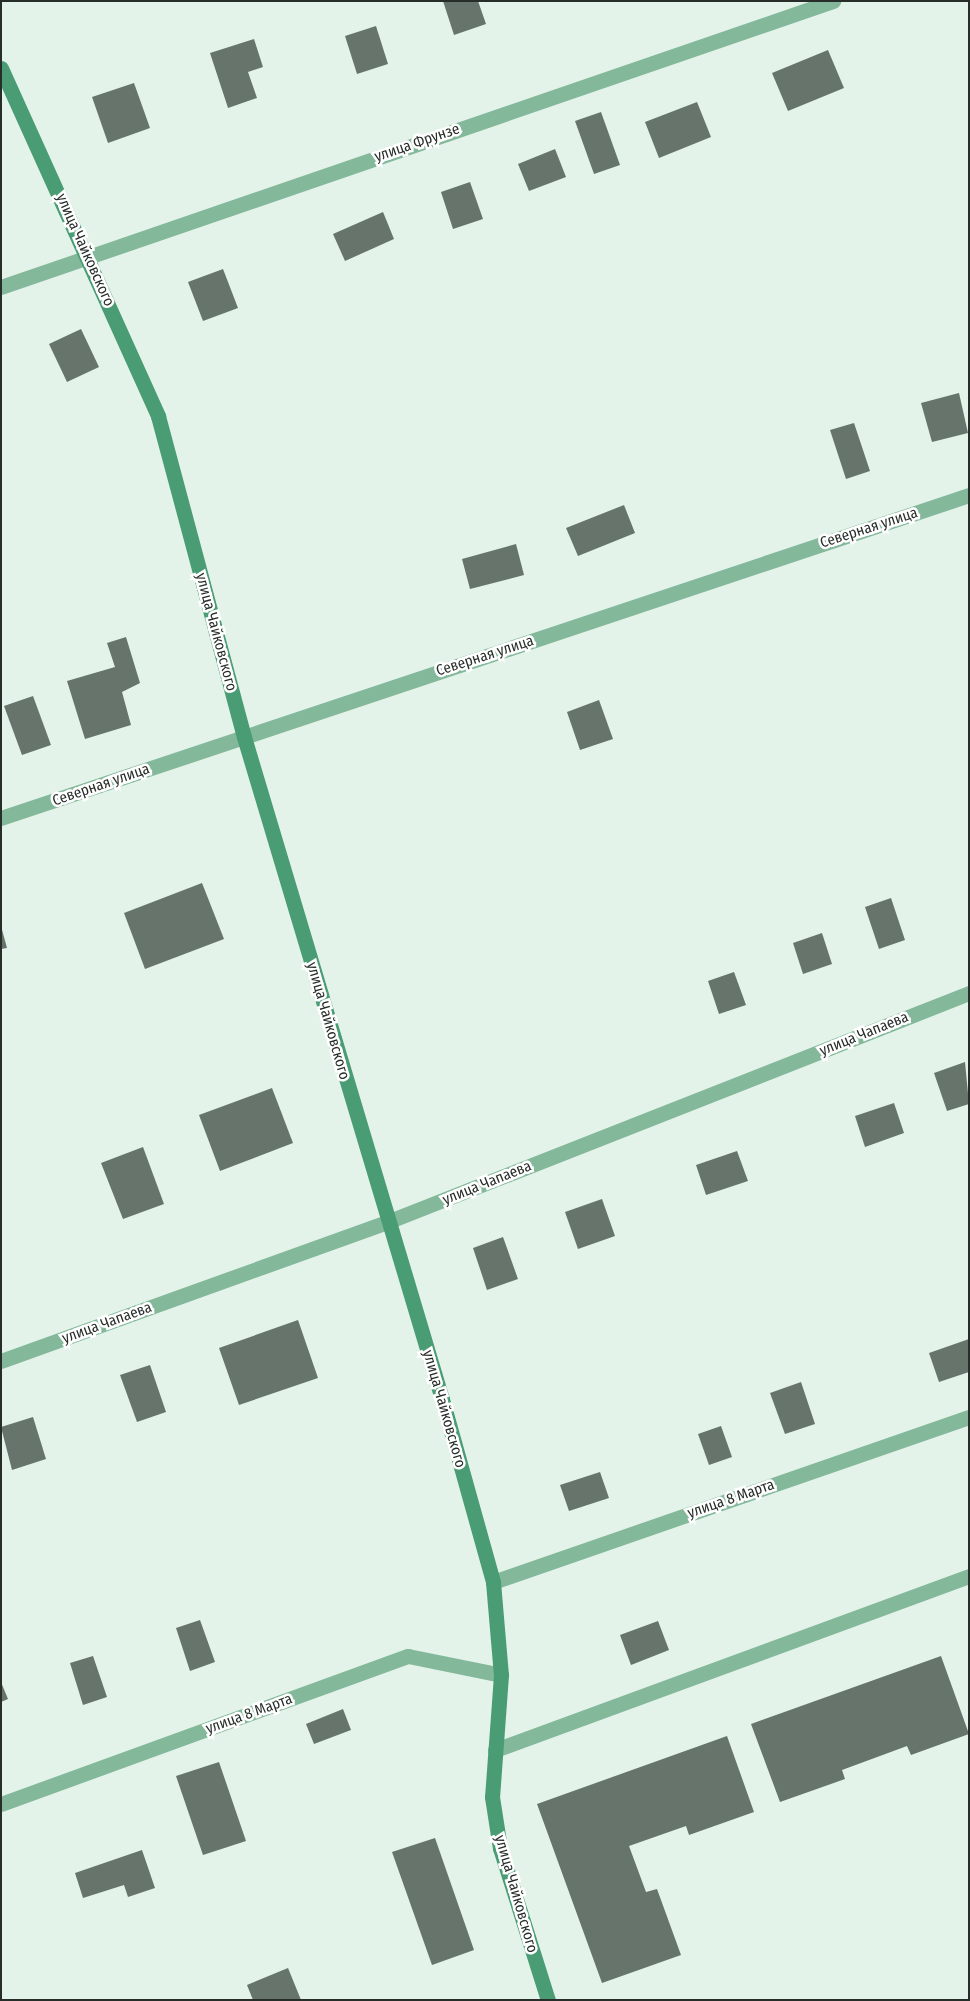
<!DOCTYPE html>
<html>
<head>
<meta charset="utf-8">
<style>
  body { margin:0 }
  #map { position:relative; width:970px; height:2001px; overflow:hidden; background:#e3f3e9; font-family:"Fira Sans Condensed",sans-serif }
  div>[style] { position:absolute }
  .building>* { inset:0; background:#66746c }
  .street>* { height:15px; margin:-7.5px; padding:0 7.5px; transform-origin:7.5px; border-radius:7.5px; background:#84b89b }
  .secondary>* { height:15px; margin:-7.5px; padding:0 7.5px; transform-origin:7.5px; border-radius:7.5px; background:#499c73 }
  span { translate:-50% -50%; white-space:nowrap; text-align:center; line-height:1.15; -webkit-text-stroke:5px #fff; paint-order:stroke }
  .street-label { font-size:15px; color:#272d29 }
  .frame { position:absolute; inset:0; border:2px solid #272d29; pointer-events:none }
</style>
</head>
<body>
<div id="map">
  <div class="building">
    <i style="clip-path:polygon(443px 1px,478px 1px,486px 24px,454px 35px)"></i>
    <i style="clip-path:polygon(376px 26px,388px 64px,357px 74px,345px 36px)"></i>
    <i style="clip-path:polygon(254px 39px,263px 67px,248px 72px,257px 98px,228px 108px,210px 53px)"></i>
    <i style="clip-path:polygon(828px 50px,844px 88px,788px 111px,772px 73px)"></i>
    <i style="clip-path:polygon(134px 83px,150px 128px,108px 143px,92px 97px)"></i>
    <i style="clip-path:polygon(697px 102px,711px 137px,659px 158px,645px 122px)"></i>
    <i style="clip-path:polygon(601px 112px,620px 165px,594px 174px,575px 121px)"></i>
    <i style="clip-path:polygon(555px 149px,566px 177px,529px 191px,518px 164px)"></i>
    <i style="clip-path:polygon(470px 182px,483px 219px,453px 229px,441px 192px)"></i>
    <i style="clip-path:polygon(383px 212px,394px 239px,345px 261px,333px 234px)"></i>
    <i style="clip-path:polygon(223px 269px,238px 308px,203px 321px,188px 282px)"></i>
    <i style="clip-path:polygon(81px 329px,99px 367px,67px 382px,49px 344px)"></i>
    <i style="clip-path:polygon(959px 393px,968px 433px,932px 442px,921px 403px)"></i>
    <i style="clip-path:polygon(854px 423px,870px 471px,846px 479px,830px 430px)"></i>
    <i style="clip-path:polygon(624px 505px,635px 533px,578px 556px,566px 528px)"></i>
    <i style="clip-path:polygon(516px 544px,524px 575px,470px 589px,462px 559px)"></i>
    <i style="clip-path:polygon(126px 637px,140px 683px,122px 692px,131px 725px,85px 739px,67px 681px,115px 667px,107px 643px)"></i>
    <i style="clip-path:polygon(33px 696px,51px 745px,22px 755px,4px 706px)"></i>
    <i style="clip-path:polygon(599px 700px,613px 739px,580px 750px,567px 712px)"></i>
    <i style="clip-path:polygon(202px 883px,224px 939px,145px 969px,124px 913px)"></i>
    <i style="clip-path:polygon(891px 898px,905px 940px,879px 949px,865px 907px)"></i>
    <i style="clip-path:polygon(1px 926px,7px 948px,1px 949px)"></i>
    <i style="clip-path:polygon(822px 933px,832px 964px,803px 974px,793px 943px)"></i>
    <i style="clip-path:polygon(734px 972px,746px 1005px,719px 1014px,708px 981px)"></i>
    <i style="clip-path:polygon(965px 1062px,969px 1104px,947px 1111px,934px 1073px)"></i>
    <i style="clip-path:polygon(272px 1088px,293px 1143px,220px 1171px,199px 1115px)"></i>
    <i style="clip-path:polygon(894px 1103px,904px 1133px,865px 1147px,855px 1116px)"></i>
    <i style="clip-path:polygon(143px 1147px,164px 1204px,123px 1219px,101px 1163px)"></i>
    <i style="clip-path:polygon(737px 1151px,748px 1181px,706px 1195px,696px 1165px)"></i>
    <i style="clip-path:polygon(602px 1199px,615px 1236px,578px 1249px,565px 1212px)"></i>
    <i style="clip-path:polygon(503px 1237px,518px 1279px,487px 1290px,473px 1248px)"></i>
    <i style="clip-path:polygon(298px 1320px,318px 1378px,239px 1405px,219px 1348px)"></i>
    <i style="clip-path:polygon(969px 1339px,969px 1372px,939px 1382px,929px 1353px)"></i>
    <i style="clip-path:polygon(150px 1365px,166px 1412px,137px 1422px,120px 1375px)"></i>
    <i style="clip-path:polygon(801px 1382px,815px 1424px,785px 1434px,770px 1393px)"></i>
    <i style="clip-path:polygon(33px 1417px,46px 1459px,12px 1470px,1px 1427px)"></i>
    <i style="clip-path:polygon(721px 1426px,732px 1457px,709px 1465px,698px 1434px)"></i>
    <i style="clip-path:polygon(600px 1472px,609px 1498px,569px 1511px,560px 1485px)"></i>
    <i style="clip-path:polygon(200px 1620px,215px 1662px,190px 1671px,176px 1628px)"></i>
    <i style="clip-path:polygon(658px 1621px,669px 1650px,631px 1665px,620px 1635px)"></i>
    <i style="clip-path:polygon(93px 1656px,107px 1697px,83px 1705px,70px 1663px)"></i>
    <i style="clip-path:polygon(941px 1656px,969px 1734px,911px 1755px,907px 1746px,842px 1770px,845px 1779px,780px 1802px,751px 1724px)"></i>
    <i style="clip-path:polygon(1px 1682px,8px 1699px,1px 1702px)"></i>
    <i style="clip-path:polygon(343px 1709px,351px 1730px,314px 1744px,306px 1724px)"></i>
    <i style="clip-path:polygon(727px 1736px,754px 1812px,689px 1835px,686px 1826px,629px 1846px,646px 1892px,657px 1889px,681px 1955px,602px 1983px,537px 1804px)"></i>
    <i style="clip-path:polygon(219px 1762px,246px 1841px,203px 1855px,176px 1776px)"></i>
    <i style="clip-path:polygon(435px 1838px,474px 1950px,432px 1965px,392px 1852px)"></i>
    <i style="clip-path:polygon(142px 1850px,155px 1888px,128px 1897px,124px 1885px,83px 1898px,75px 1873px)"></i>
    <i style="clip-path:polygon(288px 1968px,301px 2000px,253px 2000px,247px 1985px)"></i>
  </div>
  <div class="street">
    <i style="left:1px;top:287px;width:880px;rotate:-18.97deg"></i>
    <i style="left:1px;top:818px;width:1020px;rotate:-18.45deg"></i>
    <i style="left:1px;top:1361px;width:410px;rotate:-19.8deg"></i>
    <i style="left:387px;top:1222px;width:625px;rotate:-21.48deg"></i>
    <i style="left:493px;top:1582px;width:504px;rotate:-19.12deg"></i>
    <i style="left:495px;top:1750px;width:505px;rotate:-20.16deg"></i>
    <i style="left:1px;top:1804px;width:433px;rotate:-20deg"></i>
    <i style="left:408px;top:1656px;width:95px;rotate:11.5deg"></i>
  </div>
  <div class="secondary">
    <i style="left:1px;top:68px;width:382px;rotate:65.7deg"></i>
    <i style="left:158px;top:416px;width:332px;rotate:75deg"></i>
    <i style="left:244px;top:737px;width:691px;rotate:73.35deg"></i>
    <i style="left:442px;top:1399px;width:190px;rotate:74.4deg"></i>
    <i style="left:493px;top:1582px;width:93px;rotate:85.1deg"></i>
    <i style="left:501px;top:1675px;width:122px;rotate:94.2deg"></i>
    <i style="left:492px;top:1797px;width:52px;rotate:81.1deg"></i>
    <i style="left:500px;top:1848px;width:159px;rotate:72.5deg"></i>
  </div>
  <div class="street-label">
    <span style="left:417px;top:143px;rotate:-19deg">улица Фрунзе</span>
    <span style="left:85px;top:250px;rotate:66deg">улица Чайковского</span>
    <span style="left:869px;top:528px;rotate:-18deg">Северная улица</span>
    <span style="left:216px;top:632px;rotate:75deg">улица Чайковского</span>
    <span style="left:485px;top:656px;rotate:-18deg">Северная улица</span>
    <span style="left:101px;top:785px;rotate:-19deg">Северная улица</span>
    <span style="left:328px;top:1021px;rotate:74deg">улица Чайковского</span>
    <span style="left:864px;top:1034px;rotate:-22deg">улица Чапаева</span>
    <span style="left:487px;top:1183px;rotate:-22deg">улица Чапаева</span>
    <span style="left:107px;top:1323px;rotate:-20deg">улица Чапаева</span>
    <span style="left:444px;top:1409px;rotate:74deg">улица Чайковского</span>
    <span style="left:731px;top:1499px;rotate:-19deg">улица 8 Марта</span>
    <span style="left:249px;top:1714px;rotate:-20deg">улица 8 Марта</span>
    <span style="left:516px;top:1894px;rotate:74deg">улица Чайковского</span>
  </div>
  <div class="frame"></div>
</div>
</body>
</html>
